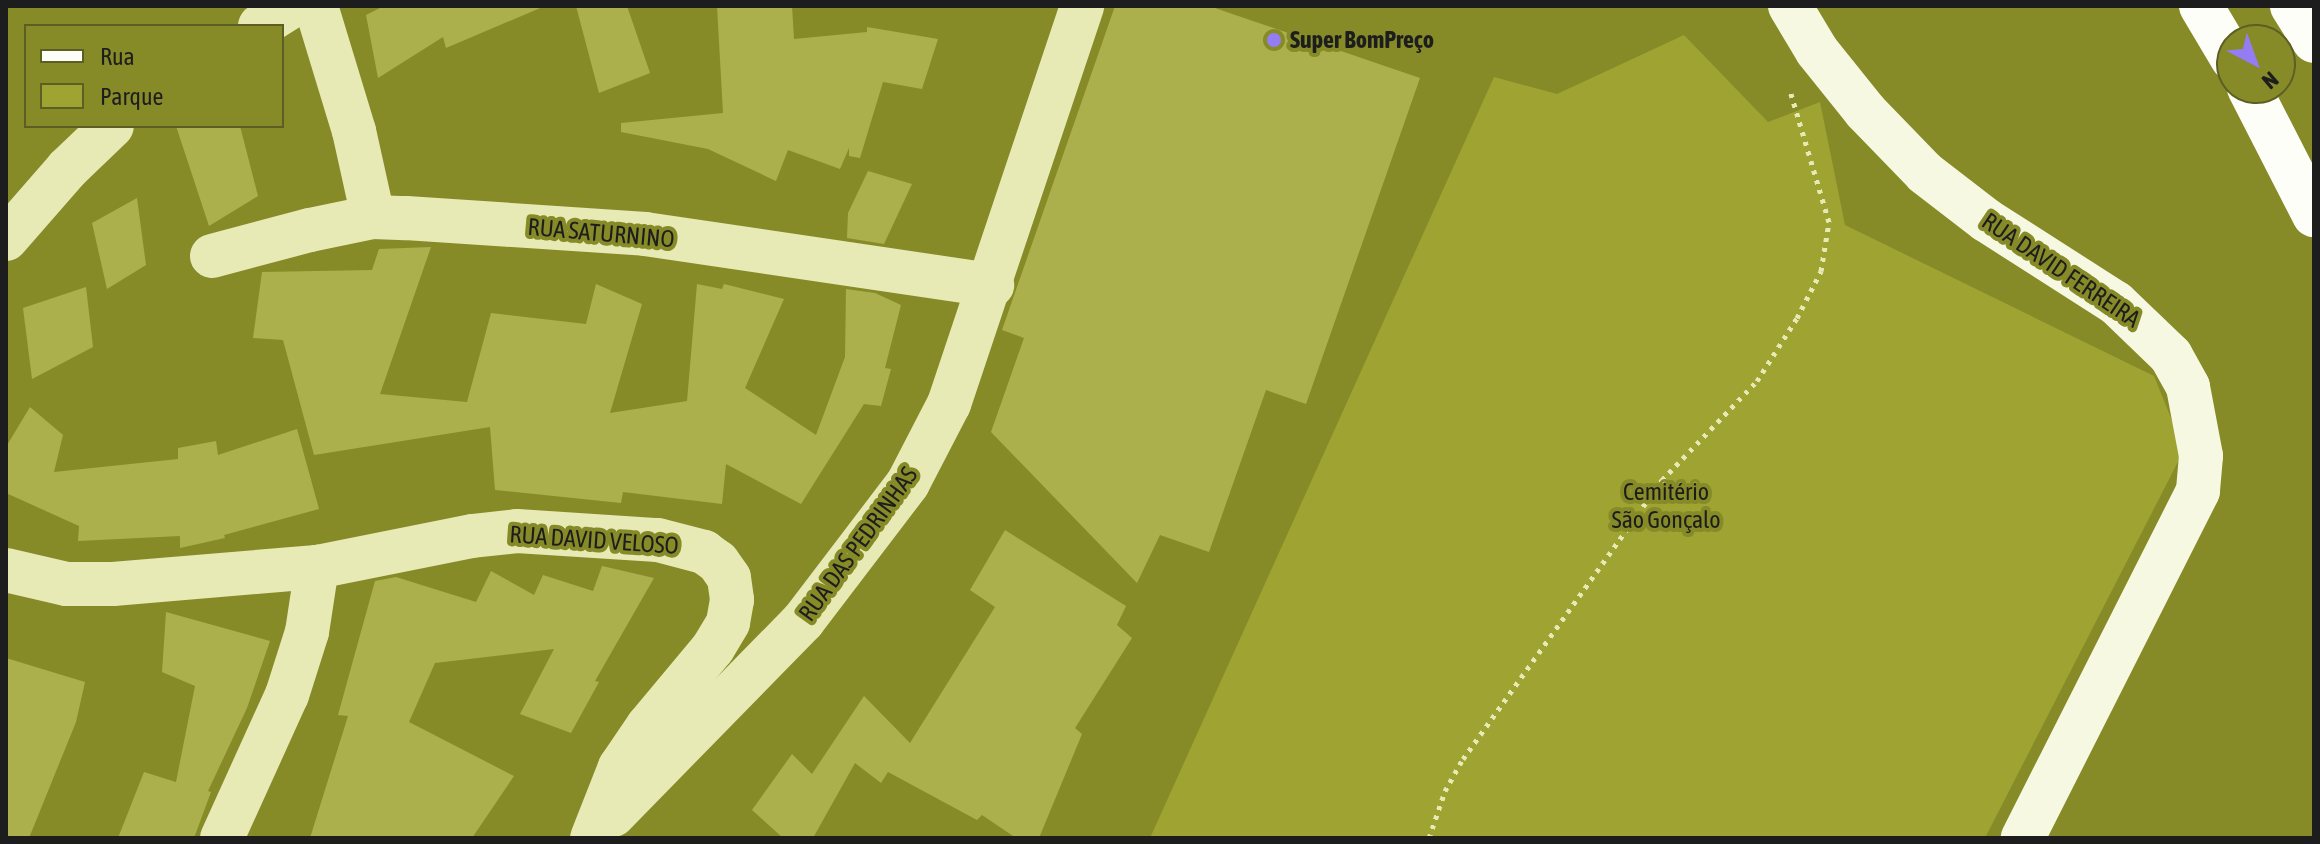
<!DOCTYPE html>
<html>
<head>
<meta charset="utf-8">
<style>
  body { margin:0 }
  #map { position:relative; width:2320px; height:844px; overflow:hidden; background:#868b28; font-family:"Asap Condensed",sans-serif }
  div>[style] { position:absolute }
  .green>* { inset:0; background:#9ea332 }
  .building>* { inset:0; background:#acb04c }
  .path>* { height:5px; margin-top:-2.5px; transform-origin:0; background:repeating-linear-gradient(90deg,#e8eab6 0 4px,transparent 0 10px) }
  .street>* { height:44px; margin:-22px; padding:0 22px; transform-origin:22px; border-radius:22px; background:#e8eab6 }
  .secondary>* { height:44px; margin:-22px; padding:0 22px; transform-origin:22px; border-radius:22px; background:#f7f8e1 }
  .primary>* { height:44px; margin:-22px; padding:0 22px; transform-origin:22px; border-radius:22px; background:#fefef9 }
  .dots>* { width:22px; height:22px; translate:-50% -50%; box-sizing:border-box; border:4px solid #868b28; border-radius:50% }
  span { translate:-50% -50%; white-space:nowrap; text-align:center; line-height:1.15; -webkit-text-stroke:8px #868b28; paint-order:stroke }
  .poi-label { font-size:24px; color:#1d1d1d; font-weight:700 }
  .left { translate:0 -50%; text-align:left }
  .street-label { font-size:24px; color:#1d1d1d }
  .park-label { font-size:24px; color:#1c1d1b }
  .frame { position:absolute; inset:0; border:8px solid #1d1d1d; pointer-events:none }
  .legend { position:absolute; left:24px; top:24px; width:260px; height:104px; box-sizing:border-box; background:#868b28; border:2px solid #5c5f24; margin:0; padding:10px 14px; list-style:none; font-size:24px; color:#1d1d1d }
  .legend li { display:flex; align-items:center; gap:16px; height:40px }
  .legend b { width:40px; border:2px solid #5c5f24 }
  .north { position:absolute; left:2216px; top:24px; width:80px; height:80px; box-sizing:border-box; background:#868b28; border:2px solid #5c5f24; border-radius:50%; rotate:139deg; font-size:22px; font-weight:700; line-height:32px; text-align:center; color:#1d1d1d }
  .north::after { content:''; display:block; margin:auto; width:28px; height:36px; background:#947cf2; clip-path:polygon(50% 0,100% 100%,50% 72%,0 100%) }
</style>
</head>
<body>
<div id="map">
  <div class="green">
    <div style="clip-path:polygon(1684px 35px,1768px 122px,1820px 102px,1845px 225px,2154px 376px,2184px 450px,1985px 838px,1150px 838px,1494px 77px,1557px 94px)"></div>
  </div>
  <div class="building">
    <div style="clip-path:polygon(384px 6px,545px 6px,446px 48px,443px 37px,378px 78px,366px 15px)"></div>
    <div style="clip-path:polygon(576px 6px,627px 6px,650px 73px,599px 93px)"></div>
    <div style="clip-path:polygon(717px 6px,792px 6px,794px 39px,867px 32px,867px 27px,938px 39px,922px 89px,883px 82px,860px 158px,849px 156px,849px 148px,840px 169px,788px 150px,776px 181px,708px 149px,621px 132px,621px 123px,723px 113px)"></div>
    <div style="clip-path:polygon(1115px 6px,1209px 6px,1420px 78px,1306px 404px,1266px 390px,1209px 552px,1160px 535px,1137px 583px,991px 432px,1024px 338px,1002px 330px)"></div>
    <div style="clip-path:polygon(176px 126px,240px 126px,258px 196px,209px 226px)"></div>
    <div style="clip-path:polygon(868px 171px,912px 184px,884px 244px,847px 238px,848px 213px)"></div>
    <div style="clip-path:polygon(137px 198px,146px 265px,107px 289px,92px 223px)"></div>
    <div style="clip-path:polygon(431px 247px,380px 394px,467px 402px,491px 313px,586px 324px,596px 284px,642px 304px,610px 413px,687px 401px,697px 284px,722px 289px,724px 284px,784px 299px,745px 388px,816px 435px,845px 357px,846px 289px,875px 293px,901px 305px,885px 368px,891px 369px,881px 406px,864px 404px,801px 504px,726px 464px,722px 504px,623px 492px,621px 503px,495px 490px,490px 427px,314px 455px,283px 340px,253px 338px,262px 272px,372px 270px,379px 249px)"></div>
    <div style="clip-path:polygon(86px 287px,93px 347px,32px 379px,23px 308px)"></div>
    <div style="clip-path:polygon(30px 407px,63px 435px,54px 472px,178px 459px,178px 448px,216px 441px,218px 455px,297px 429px,319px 509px,224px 535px,225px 538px,180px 548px,180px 536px,78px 541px,79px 526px,6px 493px,6px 447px)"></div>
    <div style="clip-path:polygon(1005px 530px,1126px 606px,1117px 625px,1132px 638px,1075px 728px,1082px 734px,1039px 838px,1016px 838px,982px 815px,977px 820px,888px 772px,881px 783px,855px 763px,813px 838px,783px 838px,752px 810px,792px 754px,812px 774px,864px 696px,910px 743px,995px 607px,970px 590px)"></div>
    <div style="clip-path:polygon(602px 566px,654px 578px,595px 681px,599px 682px,571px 733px,520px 714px,554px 649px,435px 663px,409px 722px,514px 776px,472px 838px,310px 838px,348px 716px,338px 715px,375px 581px,396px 577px,476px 602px,491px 571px,534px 595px,543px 575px,593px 591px)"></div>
    <div style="clip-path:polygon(166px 612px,270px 641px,247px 708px,208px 791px,211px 792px,194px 838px,118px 838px,144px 772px,176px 782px,195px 686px,162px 672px)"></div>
    <div style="clip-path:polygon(6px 658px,85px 682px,76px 722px,29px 838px,6px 838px)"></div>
  </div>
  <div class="path">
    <div style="left:1429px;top:838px;width:50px;rotate:-71.2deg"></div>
    <div style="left:1445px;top:791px;width:37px;rotate:-61deg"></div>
    <div style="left:1463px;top:759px;width:343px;rotate:-54.5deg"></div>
    <div style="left:1662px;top:480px;width:137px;rotate:-46.2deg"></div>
    <div style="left:1757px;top:381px;width:75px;rotate:-57.6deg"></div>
    <div style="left:1797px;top:318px;width:53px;rotate:-62.9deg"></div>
    <div style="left:1821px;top:271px;width:50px;rotate:-80.7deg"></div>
    <div style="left:1829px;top:222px;width:138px;rotate:-106.5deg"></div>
  </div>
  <div class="street">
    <div style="left:316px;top:6px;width:131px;rotate:73.1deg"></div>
    <div style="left:354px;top:131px;width:88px;rotate:77.5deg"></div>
    <div style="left:260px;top:26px;width:38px;rotate:-32deg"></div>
    <div style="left:6px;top:239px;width:93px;rotate:-48.9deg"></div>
    <div style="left:67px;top:169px;width:62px;rotate:-43.7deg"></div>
    <div style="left:212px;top:256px;width:101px;rotate:-14.9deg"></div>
    <div style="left:310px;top:230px;width:64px;rotate:-11.7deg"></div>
    <div style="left:373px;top:217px;width:33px;rotate:2deg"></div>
    <div style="left:406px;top:218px;width:240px;rotate:3.8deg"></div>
    <div style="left:645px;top:234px;width:351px;rotate:8.4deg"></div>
    <div style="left:6px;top:570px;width:62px;rotate:13.1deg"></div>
    <div style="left:66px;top:584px;width:47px"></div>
    <div style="left:113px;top:584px;width:205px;rotate:-4.8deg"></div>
    <div style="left:317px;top:567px;width:158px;rotate:-11.3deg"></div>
    <div style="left:472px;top:536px;width:45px;rotate:-6.3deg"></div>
    <div style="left:517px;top:531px;width:141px;rotate:3.7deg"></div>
    <div style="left:658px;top:540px;width:48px;rotate:14.6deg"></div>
    <div style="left:704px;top:552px;width:17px;rotate:36deg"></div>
    <div style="left:718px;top:562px;width:19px;rotate:55deg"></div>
    <div style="left:729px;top:578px;width:22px;rotate:82deg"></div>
    <div style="left:732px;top:600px;width:23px;rotate:100deg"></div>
    <div style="left:728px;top:623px;width:29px;rotate:121deg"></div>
    <div style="left:713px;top:648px;width:102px;rotate:129.8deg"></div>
    <div style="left:648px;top:726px;width:50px;rotate:124.3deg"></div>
    <div style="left:620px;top:767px;width:76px;rotate:111.5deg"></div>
    <div style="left:613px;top:815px;width:272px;rotate:-45.6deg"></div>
    <div style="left:803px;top:621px;width:173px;rotate:-52.7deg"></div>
    <div style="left:908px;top:483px;width:89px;rotate:-62.6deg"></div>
    <div style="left:949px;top:404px;width:420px;rotate:-71.5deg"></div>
    <div style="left:222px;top:838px;width:157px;rotate:-65.6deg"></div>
    <div style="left:287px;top:695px;width:66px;rotate:-72.4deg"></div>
    <div style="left:307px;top:632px;width:66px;rotate:-81.3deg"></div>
  </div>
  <div class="secondary">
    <div style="left:1790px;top:6px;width:52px;rotate:59deg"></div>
    <div style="left:1817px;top:51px;width:77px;rotate:51.3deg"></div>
    <div style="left:1865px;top:111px;width:86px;rotate:45.9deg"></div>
    <div style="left:1925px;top:173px;width:77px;rotate:37.6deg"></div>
    <div style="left:1986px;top:220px;width:154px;rotate:32.6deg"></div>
    <div style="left:2116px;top:303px;width:76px;rotate:43.9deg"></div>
    <div style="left:2171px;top:356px;width:35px;rotate:61deg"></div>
    <div style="left:2188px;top:387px;width:70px;rotate:79.3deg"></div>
    <div style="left:2201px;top:456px;width:35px;rotate:95deg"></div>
    <div style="left:2198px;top:491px;width:389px;rotate:116.8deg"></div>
  </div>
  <div class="primary">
    <div style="left:2201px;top:6px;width:61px;rotate:59.2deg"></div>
    <div style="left:2292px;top:6px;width:41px;rotate:57.8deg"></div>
    <div style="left:2249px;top:88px;width:143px;rotate:62.9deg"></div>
  </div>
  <div class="dots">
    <div style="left:1274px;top:40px;background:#947cf2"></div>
  </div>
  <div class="poi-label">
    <span class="left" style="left:1290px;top:40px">Super BomPreço</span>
  </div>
  <div class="street-label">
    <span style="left:601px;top:233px;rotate:5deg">RUA SATURNINO</span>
    <span style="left:2061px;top:270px;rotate:34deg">RUA DAVID FERREIRA</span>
    <span style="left:594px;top:540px;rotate:4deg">RUA DAVID VELOSO</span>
    <span style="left:858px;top:544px;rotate:-54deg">RUA DAS PEDRINHAS</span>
  </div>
  <div class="park-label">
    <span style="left:1666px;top:506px">Cemitério<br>São Gonçalo</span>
  </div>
  <div class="frame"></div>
  <ul class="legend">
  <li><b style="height:10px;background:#fefef9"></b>Rua</li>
  <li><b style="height:22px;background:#9ea332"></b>Parque</li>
  </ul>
  <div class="north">N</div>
</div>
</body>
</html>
